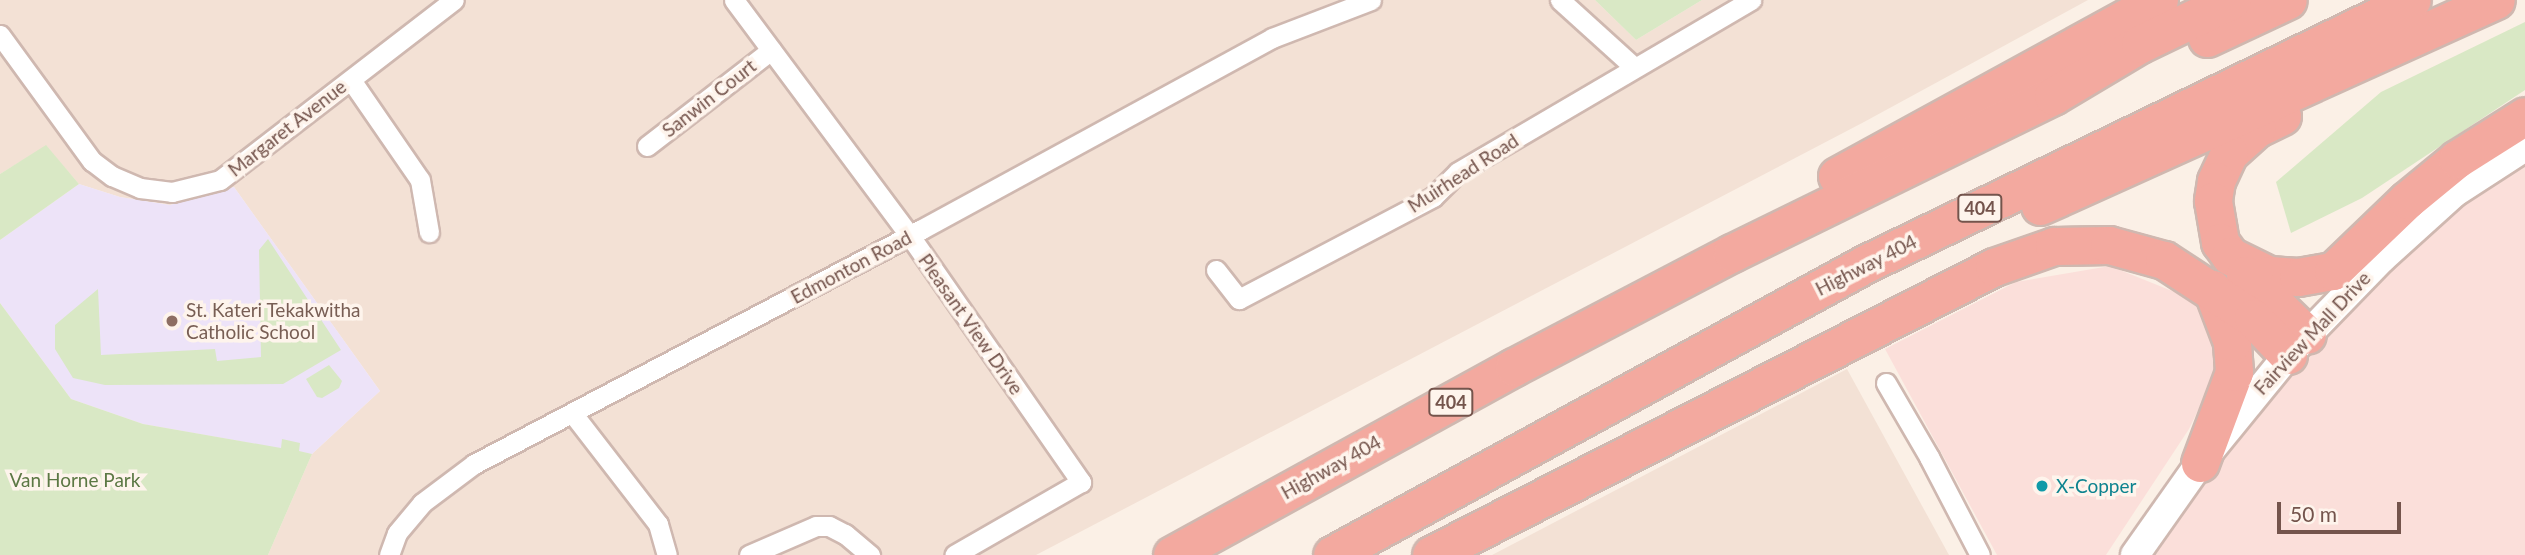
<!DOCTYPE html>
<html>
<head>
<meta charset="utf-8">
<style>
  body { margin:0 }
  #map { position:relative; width:2525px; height:555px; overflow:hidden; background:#fbf0e6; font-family:Lato,sans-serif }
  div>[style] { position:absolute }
  .residential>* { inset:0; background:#f3e1d5 }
  .commercial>* { inset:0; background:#fbdfda }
  .education>* { inset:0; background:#ede3f8 }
  .green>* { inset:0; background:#d9e8c5 }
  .roads { filter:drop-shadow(2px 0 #cfb8b0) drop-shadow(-2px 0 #cfb8b0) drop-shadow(0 2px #cfb8b0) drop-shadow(0 -2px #cfb8b0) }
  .street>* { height:19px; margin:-9.5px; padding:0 9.5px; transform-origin:9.5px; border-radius:9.5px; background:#fff }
  .secondary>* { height:28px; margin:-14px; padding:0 14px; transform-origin:14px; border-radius:14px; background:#fff }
  .highway>* { height:37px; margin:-18.5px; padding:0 18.5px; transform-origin:18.5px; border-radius:18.5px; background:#f3a99f }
  .dots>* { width:19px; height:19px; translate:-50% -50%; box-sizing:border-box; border:4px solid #fef4ec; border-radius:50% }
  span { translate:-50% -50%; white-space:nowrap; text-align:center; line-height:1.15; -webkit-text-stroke:7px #fef4ec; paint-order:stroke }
  .shield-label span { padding:2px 5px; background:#fef4ec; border:2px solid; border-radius:5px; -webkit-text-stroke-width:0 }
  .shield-label { font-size:18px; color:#74544c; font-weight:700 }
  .street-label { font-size:19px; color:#74544c }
  .education-label { font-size:19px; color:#785e54 }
  .left { translate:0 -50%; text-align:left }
  .park-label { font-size:19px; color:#5c7844 }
  .culture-label { font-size:19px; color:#0d838f }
  .scale { position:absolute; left:2277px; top:502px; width:124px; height:32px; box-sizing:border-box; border:4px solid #74544c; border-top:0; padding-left:9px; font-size:21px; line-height:24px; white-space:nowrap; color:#74544c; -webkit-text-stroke:5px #fef4ec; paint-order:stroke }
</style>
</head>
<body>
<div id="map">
  <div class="residential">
    <div style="clip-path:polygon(0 0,1595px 0,1636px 40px,1702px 0,2088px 0,1864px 122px,1036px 555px,268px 555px,312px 454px,380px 391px,234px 187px,170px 205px,120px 197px,79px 184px,46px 146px,0 174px)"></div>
    <div style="clip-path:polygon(1847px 369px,1949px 555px,1492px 555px)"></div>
  </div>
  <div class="commercial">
    <div style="clip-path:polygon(2525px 147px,2525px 555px,2135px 555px,2288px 355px)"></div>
    <div style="clip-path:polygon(2110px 266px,2197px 301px,2220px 335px,2222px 361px,2189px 429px,2106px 555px,1997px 555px,1885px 349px,2016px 282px)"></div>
  </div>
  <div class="education">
    <div style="clip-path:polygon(79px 184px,120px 197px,170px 205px,234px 187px,380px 391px,312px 454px,143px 424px,71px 399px,0 303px,0 240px)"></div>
  </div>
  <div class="green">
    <div style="clip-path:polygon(1595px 0,1702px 0,1636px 40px)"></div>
    <div style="clip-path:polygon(2525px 22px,2525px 90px,2362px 198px,2291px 233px,2276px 182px,2381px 92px)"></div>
    <div style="clip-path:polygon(46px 145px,79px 184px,0 240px,0 174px)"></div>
    <div style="clip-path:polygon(268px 239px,341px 350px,283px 384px,105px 385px,73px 378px,55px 349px,55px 325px,98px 289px,101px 355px,215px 349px,217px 361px,261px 357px,259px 250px)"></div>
    <div style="clip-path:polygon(0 303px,71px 399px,143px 424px,281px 448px,282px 439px,300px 443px,299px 451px,312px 454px,268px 555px,0 555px)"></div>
    <div style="clip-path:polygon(329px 365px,342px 381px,339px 388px,322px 398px,317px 397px,306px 379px)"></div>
  </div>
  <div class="roads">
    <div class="street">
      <div style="left:734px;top:0;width:294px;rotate:53.3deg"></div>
      <div style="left:910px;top:236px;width:300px;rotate:55.2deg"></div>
      <div style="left:1081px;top:482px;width:146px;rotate:150.1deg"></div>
      <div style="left:1560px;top:0;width:100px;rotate:42.2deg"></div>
      <div style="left:0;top:35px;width:156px;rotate:53.9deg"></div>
      <div style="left:92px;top:161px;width:25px;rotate:37deg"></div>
      <div style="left:112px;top:176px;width:30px;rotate:23deg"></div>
      <div style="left:140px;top:188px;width:32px;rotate:7deg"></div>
      <div style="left:172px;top:192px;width:49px;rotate:-14deg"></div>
      <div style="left:220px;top:180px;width:295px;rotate:-37.6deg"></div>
      <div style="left:351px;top:80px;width:121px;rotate:55.4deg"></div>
      <div style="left:420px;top:180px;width:53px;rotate:80.2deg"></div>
      <div style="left:647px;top:146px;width:157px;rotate:-37.7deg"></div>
      <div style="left:1216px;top:270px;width:37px;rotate:52deg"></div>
      <div style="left:1239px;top:299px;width:219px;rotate:-27.7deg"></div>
      <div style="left:1433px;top:197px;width:35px;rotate:-45deg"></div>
      <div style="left:1458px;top:172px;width:340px;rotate:-30.4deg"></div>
      <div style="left:1886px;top:383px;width:86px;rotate:59.8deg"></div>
      <div style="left:1929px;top:457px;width:110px;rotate:62.5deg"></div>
      <div style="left:573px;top:414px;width:139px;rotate:52.3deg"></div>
      <div style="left:658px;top:524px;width:32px;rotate:74deg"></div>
      <div style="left:389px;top:555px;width:23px;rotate:-70deg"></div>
      <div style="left:397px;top:533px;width:39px;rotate:-50deg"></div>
      <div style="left:422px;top:503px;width:65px;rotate:-36.9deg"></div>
      <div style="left:474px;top:464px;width:504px;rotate:-27.68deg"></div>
      <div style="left:920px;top:230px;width:401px;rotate:-28.6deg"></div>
      <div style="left:1272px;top:38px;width:106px;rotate:-21deg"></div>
      <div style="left:749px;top:555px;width:73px;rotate:-23.4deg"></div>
      <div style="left:816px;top:526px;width:13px"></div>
      <div style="left:829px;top:526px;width:18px;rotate:27deg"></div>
      <div style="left:845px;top:534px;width:33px;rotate:40deg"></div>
    </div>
    <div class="secondary">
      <div style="left:2135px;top:555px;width:113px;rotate:-54.8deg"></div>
      <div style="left:2200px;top:463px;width:139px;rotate:-50.8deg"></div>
      <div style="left:2288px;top:355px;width:134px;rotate:-45.9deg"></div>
      <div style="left:2381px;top:259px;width:98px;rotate:-42.1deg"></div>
      <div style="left:2454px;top:193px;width:85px;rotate:-32.9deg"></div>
    </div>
    <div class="highway">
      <div style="left:2207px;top:38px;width:89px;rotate:-25.1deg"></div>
      <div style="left:2282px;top:116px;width:28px;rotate:154deg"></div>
      <div style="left:2257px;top:128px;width:38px;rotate:138deg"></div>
      <div style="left:2229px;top:153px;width:31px;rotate:115deg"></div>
      <div style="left:2216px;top:181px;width:20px;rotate:99deg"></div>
      <div style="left:2213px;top:201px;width:42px;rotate:80.3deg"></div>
      <div style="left:2220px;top:242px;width:17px;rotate:54deg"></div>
      <div style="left:2230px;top:256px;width:43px;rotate:26deg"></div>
      <div style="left:2269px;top:275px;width:29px;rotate:4deg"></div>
      <div style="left:2298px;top:277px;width:36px;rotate:-10deg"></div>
      <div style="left:2333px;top:271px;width:103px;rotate:-43.8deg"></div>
      <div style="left:2407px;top:200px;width:65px;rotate:-39.4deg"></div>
      <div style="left:2457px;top:159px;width:80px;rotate:-32.3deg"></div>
      <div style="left:1837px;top:176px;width:367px;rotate:-28.7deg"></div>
      <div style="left:2040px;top:206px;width:500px;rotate:-24.31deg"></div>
      <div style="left:2245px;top:275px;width:86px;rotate:44.1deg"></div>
      <div style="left:2200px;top:463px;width:97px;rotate:-69.5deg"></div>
      <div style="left:2234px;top:372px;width:30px;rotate:-94deg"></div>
      <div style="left:2232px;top:342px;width:57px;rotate:-110.7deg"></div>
      <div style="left:1172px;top:555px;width:390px;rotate:-28.8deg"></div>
      <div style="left:1514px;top:367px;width:246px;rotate:-27.6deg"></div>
      <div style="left:1732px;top:253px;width:357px;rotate:-26.1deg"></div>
      <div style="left:2053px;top:96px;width:101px;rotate:-30.9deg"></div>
      <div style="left:2140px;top:44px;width:102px;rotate:-25.6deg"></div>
      <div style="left:1332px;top:555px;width:607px;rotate:-28.63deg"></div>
      <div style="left:1865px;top:264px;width:607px;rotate:-25.76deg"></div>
      <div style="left:1431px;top:555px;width:632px;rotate:-27.09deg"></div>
      <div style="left:1994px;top:267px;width:64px;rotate:-19.3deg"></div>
      <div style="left:2054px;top:246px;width:55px;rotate:-1deg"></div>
      <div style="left:2109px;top:245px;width:57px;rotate:15.3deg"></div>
      <div style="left:2164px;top:260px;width:106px;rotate:33.1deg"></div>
      <div style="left:2253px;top:318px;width:51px;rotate:46.6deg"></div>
    </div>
  </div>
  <div class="dots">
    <div style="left:172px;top:321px;background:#8d6e63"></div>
    <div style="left:2042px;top:486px;background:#0f9aa8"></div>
  </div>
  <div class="shield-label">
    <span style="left:1980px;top:208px">404</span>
    <span style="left:1451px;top:402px">404</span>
  </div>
  <div class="street-label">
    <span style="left:709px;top:98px;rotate:-38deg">Sanwin Court</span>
    <span style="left:287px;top:128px;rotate:-38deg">Margaret Avenue</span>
    <span style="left:1463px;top:173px;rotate:-33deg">Muirhead Road</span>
    <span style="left:1866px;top:265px;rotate:-27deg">Highway 404</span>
    <span style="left:851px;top:267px;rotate:-28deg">Edmonton Road</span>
    <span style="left:971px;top:324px;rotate:55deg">Pleasant View Drive</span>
    <span style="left:2312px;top:333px;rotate:-47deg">Fairview Mall Drive</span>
    <span style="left:1331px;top:467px;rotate:-29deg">Highway 404</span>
  </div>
  <div class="education-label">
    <span class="left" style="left:186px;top:321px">St. Kateri Tekakwitha<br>Catholic School</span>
  </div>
  <div class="park-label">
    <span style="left:75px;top:480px">Van Horne Park</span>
  </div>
  <div class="culture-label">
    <span class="left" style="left:2056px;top:486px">X-Copper</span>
  </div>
  <div class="scale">50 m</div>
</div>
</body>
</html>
